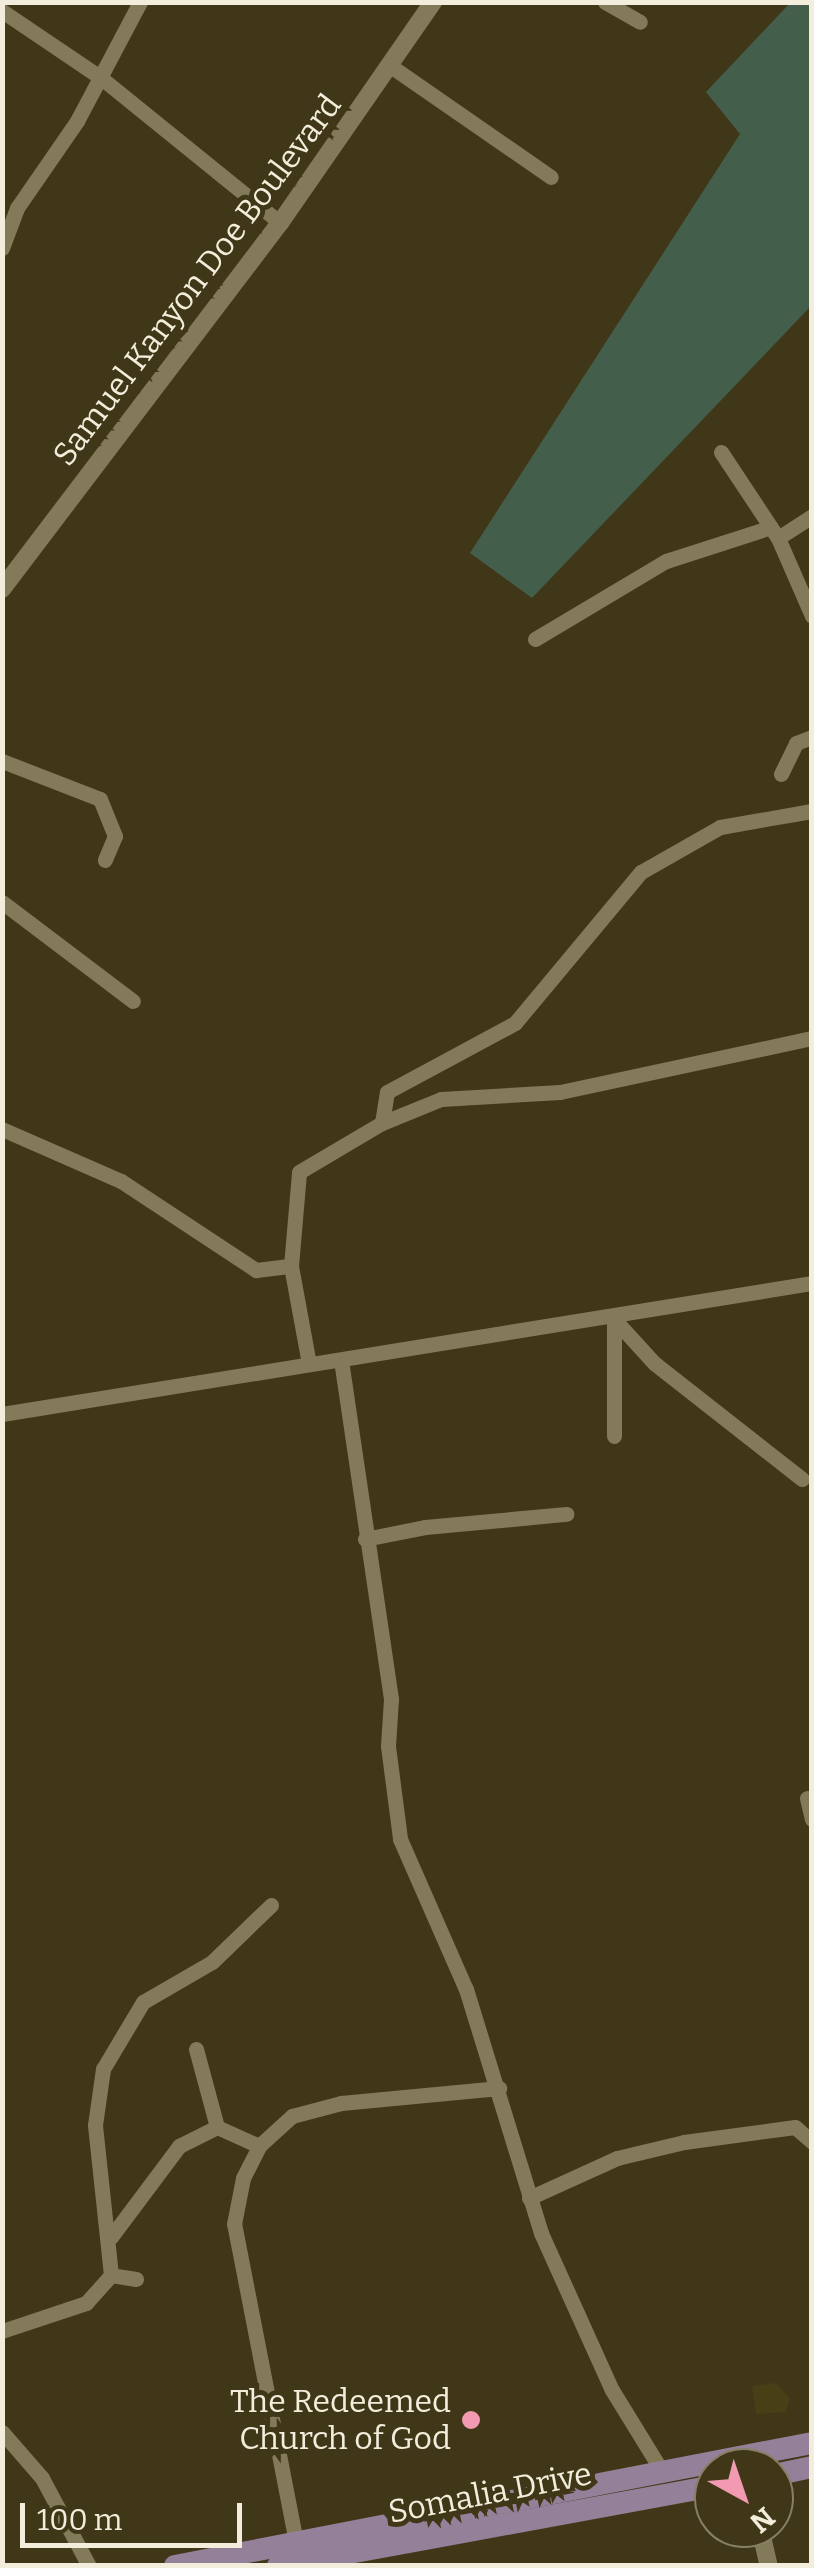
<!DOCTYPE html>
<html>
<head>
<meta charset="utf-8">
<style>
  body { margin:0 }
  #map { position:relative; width:814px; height:2568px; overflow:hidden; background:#403718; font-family:Bitter,serif }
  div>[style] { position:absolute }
  .built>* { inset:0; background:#493f17 }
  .green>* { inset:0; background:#435f4c }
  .minor>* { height:15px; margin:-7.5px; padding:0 7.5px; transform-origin:7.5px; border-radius:7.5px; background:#837a59 }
  .tertiary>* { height:18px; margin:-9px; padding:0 9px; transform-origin:9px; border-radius:9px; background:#837a59 }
  .primary>* { height:22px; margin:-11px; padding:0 11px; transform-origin:11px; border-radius:11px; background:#948199 }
  .dots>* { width:28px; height:28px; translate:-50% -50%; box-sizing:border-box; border:5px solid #403718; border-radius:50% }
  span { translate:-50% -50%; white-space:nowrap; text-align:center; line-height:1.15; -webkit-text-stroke:10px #403718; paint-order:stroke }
  .street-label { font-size:32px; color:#f2eedb }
  .poi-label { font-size:32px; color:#f2eedb }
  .right { translate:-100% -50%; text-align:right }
  .frame { position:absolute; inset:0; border:5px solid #f2eedb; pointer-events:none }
  .north { position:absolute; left:694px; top:2448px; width:100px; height:100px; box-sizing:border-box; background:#403718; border:2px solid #878066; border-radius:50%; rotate:140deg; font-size:28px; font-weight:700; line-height:40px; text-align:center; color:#f2eedb }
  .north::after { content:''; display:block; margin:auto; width:35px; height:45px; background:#f19ab1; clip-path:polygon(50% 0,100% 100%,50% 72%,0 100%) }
  .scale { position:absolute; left:20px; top:2503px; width:222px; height:45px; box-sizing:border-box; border:5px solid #f2eedb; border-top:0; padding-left:12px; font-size:30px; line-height:35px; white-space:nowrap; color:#f2eedb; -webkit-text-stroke:8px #403718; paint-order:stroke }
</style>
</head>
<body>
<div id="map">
  <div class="built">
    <div style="clip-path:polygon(776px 2383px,790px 2399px,786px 2412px,756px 2414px,752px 2386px)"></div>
  </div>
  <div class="green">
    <div style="clip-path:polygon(790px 3px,811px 3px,811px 306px,532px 598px,470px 553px,740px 134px,706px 92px)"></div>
  </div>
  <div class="minor">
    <div style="left:605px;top:2px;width:40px;rotate:29.7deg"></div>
    <div style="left:2px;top:11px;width:118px;rotate:34deg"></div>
    <div style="left:100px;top:77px;width:232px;rotate:39deg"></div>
    <div style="left:392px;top:67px;width:193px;rotate:34.7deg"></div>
    <div style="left:2px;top:248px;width:43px;rotate:-69.4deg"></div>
    <div style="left:17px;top:208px;width:106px;rotate:-55.4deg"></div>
    <div style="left:77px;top:121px;width:135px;rotate:-62.1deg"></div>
    <div style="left:721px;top:452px;width:103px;rotate:56.5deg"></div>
    <div style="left:778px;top:538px;width:85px;rotate:66.4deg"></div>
    <div style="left:778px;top:538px;width:40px;rotate:-32.9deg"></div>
    <div style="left:535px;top:639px;width:152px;rotate:-30.8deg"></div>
    <div style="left:666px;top:561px;width:110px;rotate:-17.9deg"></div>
    <div style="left:2px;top:761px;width:105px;rotate:21.2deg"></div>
    <div style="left:100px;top:799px;width:40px;rotate:68deg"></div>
    <div style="left:115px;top:836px;width:26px;rotate:113deg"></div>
    <div style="left:781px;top:774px;width:34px;rotate:-64deg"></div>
    <div style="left:796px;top:743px;width:17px;rotate:-21deg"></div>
    <div style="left:2px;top:902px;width:164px;rotate:37.1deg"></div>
    <div style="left:382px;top:1123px;width:64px;rotate:-22.1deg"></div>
    <div style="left:441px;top:1099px;width:119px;rotate:-3.4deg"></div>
    <div style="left:560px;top:1092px;width:258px;rotate:-12.1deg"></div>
    <div style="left:2px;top:1129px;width:130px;rotate:23.6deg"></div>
    <div style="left:121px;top:1181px;width:162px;rotate:33.4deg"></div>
    <div style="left:256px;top:1270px;width:35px;rotate:-7deg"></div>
    <div style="left:614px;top:1319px;width:59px;rotate:47.7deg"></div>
    <div style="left:654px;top:1363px;width:188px;rotate:38.1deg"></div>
    <div style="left:341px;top:1360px;width:343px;rotate:81.6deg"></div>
    <div style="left:391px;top:1699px;width:47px;rotate:93.7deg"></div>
    <div style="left:388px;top:1746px;width:94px;rotate:82.6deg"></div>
    <div style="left:400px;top:1839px;width:164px;rotate:66.3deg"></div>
    <div style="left:466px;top:1989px;width:255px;rotate:72.9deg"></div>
    <div style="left:541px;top:2233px;width:172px;rotate:65.7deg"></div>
    <div style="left:612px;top:2390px;width:92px;rotate:58.4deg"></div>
    <div style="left:309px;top:1364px;width:100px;rotate:-100.4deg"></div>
    <div style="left:291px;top:1266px;width:94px;rotate:-85.1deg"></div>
    <div style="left:299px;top:1172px;width:96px;rotate:-30.6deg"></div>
    <div style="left:382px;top:1123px;width:31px;rotate:-81deg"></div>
    <div style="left:387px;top:1092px;width:145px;rotate:-28.3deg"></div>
    <div style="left:515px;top:1023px;width:197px;rotate:-50.2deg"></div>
    <div style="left:641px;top:872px;width:91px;rotate:-29.7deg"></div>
    <div style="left:720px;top:827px;width:93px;rotate:-9.9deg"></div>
    <div style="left:2px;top:1414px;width:821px;rotate:-9.19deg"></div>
    <div style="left:614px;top:1436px;width:117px;rotate:-90deg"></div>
    <div style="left:365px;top:1539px;width:61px;rotate:-11.3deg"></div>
    <div style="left:425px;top:1527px;width:142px;rotate:-5.3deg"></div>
    <div style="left:807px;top:1798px;width:22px;rotate:77deg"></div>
    <div style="left:196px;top:2049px;width:81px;rotate:74.9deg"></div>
    <div style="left:529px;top:2198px;width:97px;rotate:-24.4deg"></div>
    <div style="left:617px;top:2158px;width:69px;rotate:-13.4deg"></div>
    <div style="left:684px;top:2142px;width:112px;rotate:-7.7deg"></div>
    <div style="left:795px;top:2127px;width:23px;rotate:41deg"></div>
    <div style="left:111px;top:2237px;width:114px;rotate:-53.2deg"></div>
    <div style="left:179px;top:2146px;width:42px;rotate:-26.6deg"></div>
    <div style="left:217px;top:2127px;width:46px;rotate:24.3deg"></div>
    <div style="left:136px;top:2279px;width:25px;rotate:-171deg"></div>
    <div style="left:111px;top:2275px;width:151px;rotate:-96.1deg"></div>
    <div style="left:95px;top:2125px;width:57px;rotate:-81.9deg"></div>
    <div style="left:103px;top:2069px;width:78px;rotate:-59.2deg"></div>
    <div style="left:143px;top:2002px;width:80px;rotate:-30.1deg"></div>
    <div style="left:212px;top:1962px;width:82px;rotate:-44deg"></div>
    <div style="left:2px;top:2331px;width:89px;rotate:-18.4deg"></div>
    <div style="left:86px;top:2303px;width:38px;rotate:-48deg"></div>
    <div style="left:2px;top:2432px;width:61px;rotate:49deg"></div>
    <div style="left:42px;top:2478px;width:100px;rotate:61.9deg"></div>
    <div style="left:296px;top:2542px;width:324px;rotate:-101deg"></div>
    <div style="left:234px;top:2224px;width:47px;rotate:-78.9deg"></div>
    <div style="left:243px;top:2178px;width:36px;rotate:-63deg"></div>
    <div style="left:259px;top:2146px;width:45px;rotate:-42.3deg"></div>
    <div style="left:292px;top:2116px;width:51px;rotate:-14.9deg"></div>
    <div style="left:341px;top:2103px;width:159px;rotate:-5.4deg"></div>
  </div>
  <div class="tertiary">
    <div style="left:2px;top:589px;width:460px;rotate:-52.8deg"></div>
    <div style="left:280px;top:223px;width:269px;rotate:-55.3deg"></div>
    <div style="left:760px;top:2528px;width:39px;rotate:77deg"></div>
  </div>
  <div class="primary">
    <div style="left:774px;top:2475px;width:39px;rotate:-12deg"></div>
    <div style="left:175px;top:2566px;width:649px;rotate:-10.93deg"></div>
    <div style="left:278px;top:2566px;width:443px;rotate:-10.4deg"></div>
  </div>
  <div class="dots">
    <div style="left:471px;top:2420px;background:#f19ab1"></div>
  </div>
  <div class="street-label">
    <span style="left:197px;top:280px;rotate:-53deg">Samuel Kanyon Doe Boulevard</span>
    <span style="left:490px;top:2493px;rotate:-11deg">Somalia Drive</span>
  </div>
  <div class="poi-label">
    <span class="right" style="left:451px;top:2420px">The Redeemed<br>Church of God</span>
  </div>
  <div class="frame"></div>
  <div class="north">N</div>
  <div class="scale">100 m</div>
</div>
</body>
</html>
